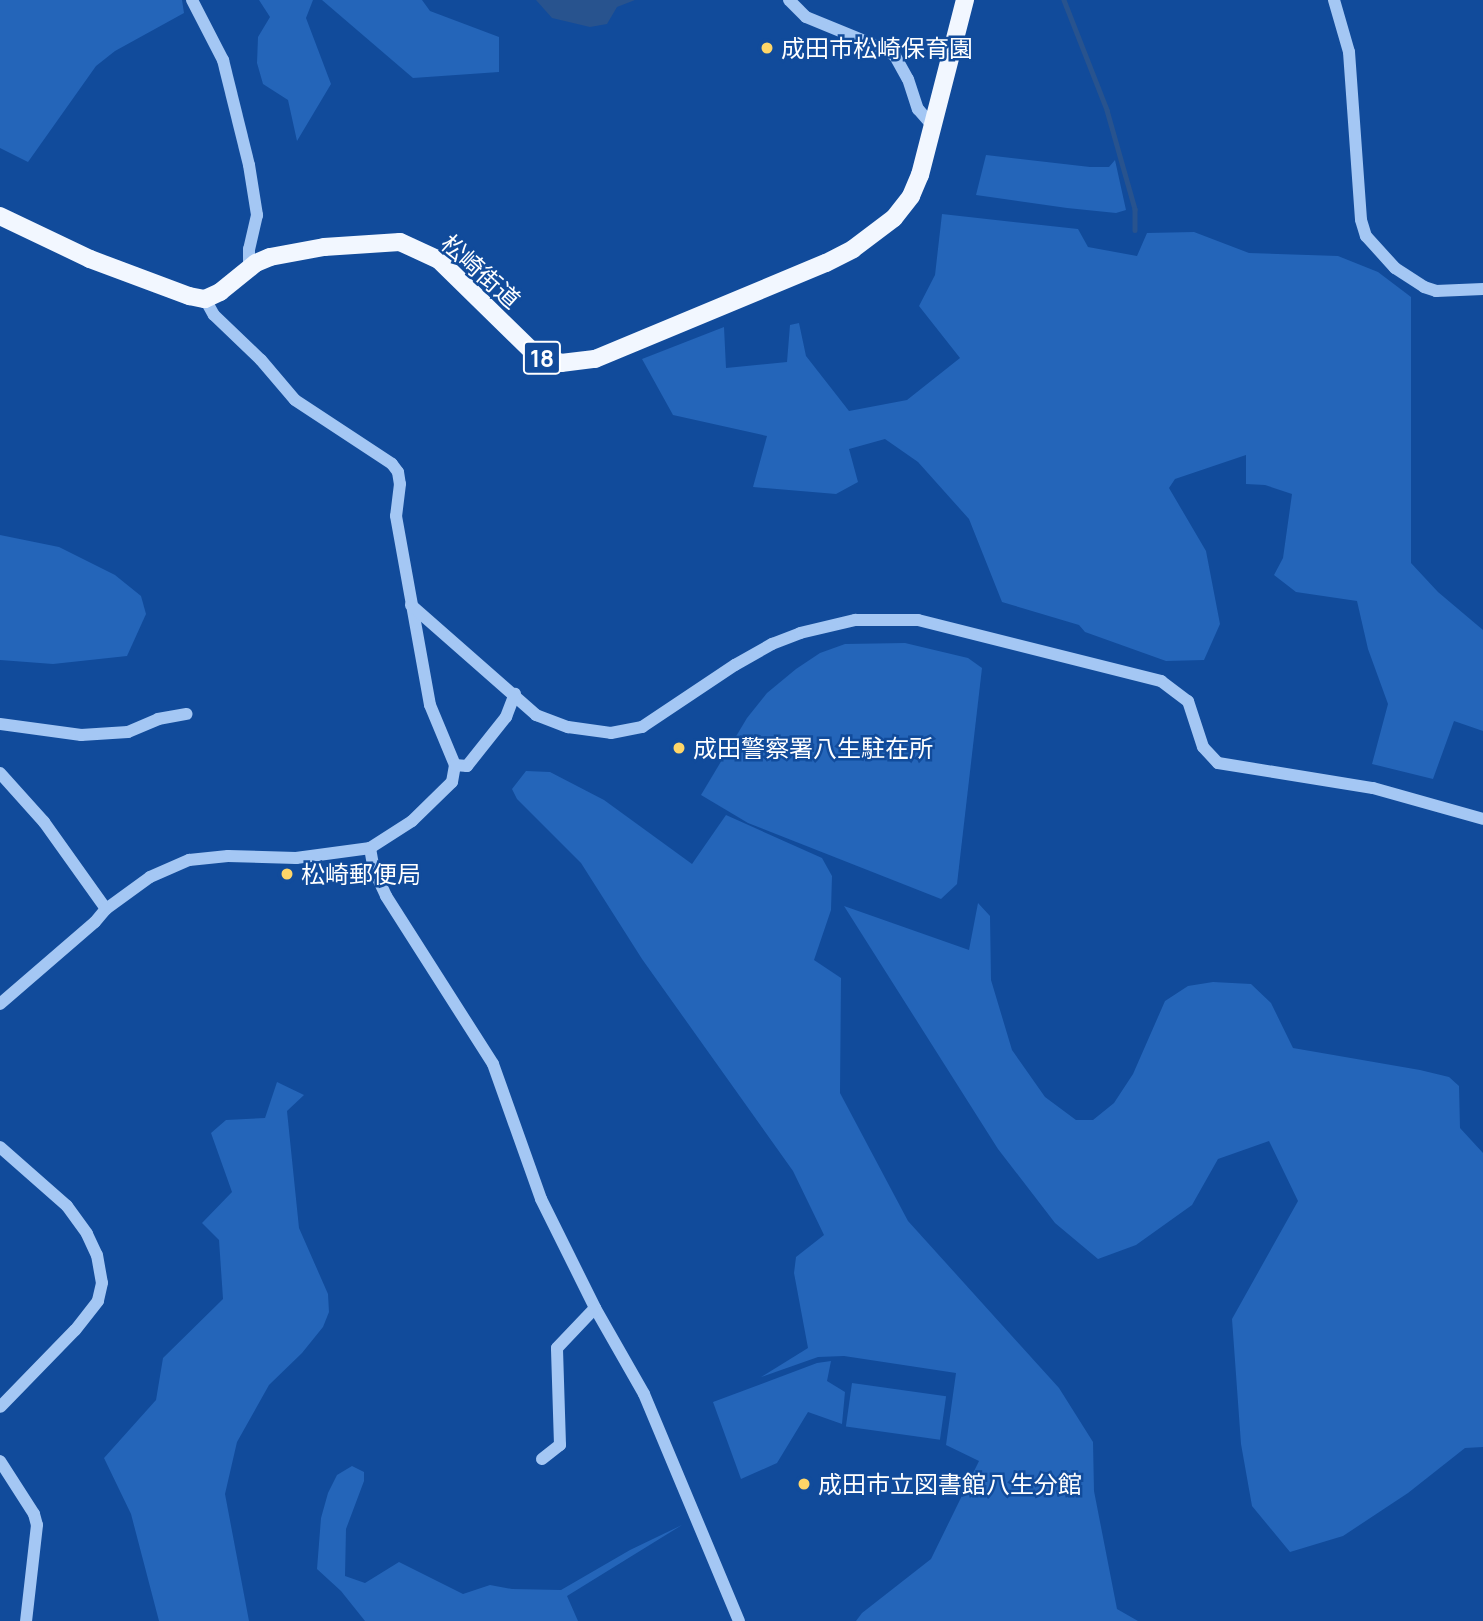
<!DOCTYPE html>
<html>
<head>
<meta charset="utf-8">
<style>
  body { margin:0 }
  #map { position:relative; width:1483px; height:1621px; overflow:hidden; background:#114b9b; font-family:Manrope,"Noto Sans JP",sans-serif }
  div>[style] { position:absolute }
  .green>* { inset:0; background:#2465b9; transform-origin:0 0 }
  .water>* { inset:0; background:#28538e }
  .stream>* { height:4.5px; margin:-2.25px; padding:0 2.25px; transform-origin:2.25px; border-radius:2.25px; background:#28538e }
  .minor>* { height:12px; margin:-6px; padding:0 6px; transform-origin:6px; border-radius:6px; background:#a4c7f4 }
  .major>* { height:18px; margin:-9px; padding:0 9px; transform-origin:9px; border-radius:9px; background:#f2f7ff }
  .dots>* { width:19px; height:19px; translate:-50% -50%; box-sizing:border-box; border:4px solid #114b9b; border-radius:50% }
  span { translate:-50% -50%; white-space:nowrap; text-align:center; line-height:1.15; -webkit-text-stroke:5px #114b9b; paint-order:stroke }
  .shield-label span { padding:2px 5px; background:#114b9b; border:2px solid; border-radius:5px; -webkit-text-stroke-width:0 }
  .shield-label { font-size:23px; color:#fff; font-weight:700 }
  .poi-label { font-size:24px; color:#fff }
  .left { translate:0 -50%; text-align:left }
  .street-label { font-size:24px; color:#fff }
</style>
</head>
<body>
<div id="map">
  <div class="green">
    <div style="clip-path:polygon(0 0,182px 0,184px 13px,115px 51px,96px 66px,28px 162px,0 148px)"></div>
    <div style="clip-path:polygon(259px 0,313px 0,306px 18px,331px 84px,297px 141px,288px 100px,263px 84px,257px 63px,258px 37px,270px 17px)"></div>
    <div style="clip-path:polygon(322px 0,422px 0,430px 11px,499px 37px,499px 72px,413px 78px)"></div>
    <div style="clip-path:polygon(986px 155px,1090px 167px,1109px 167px,1115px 160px,1126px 210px,1116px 213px,1067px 208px,976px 195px)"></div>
    <div style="clip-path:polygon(942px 214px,1078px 229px,1088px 247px,1137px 256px,1147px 233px,1194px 232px,1249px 253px,1338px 256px,1378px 272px,1411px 297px,1411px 563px,1438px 592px,1483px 630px,1483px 731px,1454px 721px,1433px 779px,1372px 764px,1388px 704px,1368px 649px,1357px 601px,1296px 592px,1274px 575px,1283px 558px,1292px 494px,1265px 485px,1246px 484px,1246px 455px,1175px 479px,1169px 488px,1206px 551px,1220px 624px,1204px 660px,1166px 661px,1085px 632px,1079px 625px,1002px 602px,969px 519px,918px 462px,885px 439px,849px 449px,858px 482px,836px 494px,753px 487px,767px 436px,673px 415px,642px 359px,724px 327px,726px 368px,787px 362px,790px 325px,799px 323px,806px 356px,849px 411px,907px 400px,960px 358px,919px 306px,935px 275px)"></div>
    <div style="clip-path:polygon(0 535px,59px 547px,115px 575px,141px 596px,146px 614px,127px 656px,53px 664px,0 660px)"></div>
    <div style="clip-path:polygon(905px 643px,968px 658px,982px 668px,957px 884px,941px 899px,748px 823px,701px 795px,747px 718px,767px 693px,796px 669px,820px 653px,845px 644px)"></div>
    <div style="clip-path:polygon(526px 771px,550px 772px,604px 800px,692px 864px,726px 815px,822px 858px,832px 876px,831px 910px,814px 960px,841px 978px,840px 1093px,908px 1221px,1059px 1388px,1093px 1442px,1094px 1491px,1117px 1609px,1138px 1621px,856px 1621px,862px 1613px,931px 1559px,979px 1461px,946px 1445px,956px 1373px,844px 1356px,818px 1357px,761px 1377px,808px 1348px,794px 1273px,796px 1257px,824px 1235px,793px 1171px,642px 959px,581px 863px,517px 799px,512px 789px)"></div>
    <div style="clip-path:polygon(978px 903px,990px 916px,991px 980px,1012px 1050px,1045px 1097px,1076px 1120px,1093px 1120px,1114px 1103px,1133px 1074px,1165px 1001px,1188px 986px,1213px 982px,1251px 984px,1271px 1003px,1293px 1048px,1420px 1070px,1449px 1077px,1459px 1086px,1460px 1128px,1483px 1153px,1483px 1447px,1465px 1448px,1408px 1493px,1343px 1536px,1290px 1552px,1252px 1506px,1241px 1444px,1232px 1319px,1298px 1201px,1269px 1141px,1218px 1159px,1192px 1205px,1136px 1245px,1098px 1259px,1055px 1223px,998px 1149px,844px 906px,969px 950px)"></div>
    <div style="clip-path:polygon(277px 1082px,304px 1095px,287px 1111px,299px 1228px,328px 1294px,329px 1312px,323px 1327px,302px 1353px,269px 1385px,237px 1442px,225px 1494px,249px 1621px,159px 1621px,131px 1514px,104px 1458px,156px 1400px,163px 1358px,223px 1299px,219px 1240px,202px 1223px,232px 1192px,211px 1133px,226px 1120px,265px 1118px)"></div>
    <div style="clip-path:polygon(831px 1361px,827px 1381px,845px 1392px,842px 1424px,808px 1412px,777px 1463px,741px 1479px,713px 1402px,817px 1363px)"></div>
    <div style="left:852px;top:1383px;width:95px;height:44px;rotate:8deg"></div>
    <div style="clip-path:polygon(352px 1466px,364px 1472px,364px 1481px,346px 1529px,345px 1576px,365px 1583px,399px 1562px,463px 1594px,490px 1585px,512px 1589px,561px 1590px,630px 1550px,682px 1525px,567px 1596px,578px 1621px,365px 1621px,341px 1591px,317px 1569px,321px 1518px,328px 1493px,337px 1475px)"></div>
  </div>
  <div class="water">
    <div style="clip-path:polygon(536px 0,635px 0,617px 7px,607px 24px,590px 27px,552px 18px)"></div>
  </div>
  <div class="stream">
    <div style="left:1064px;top:0;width:118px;rotate:68.6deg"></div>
    <div style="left:1107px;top:110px;width:103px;rotate:74.2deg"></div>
    <div style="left:1135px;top:209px;width:21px;rotate:90deg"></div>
  </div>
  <div class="minor">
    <div style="left:192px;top:0;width:68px;rotate:62.7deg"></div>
    <div style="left:223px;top:60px;width:108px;rotate:76.1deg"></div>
    <div style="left:249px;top:165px;width:51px;rotate:80.9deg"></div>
    <div style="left:257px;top:215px;width:35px;rotate:103deg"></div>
    <div style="left:249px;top:249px;width:11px;rotate:90deg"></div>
    <div style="left:249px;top:260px;width:8px;rotate:23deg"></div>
    <div style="left:789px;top:0;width:24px;rotate:45deg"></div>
    <div style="left:806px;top:17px;width:84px;rotate:22.3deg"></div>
    <div style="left:884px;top:49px;width:13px;rotate:32deg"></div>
    <div style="left:895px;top:56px;width:26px;rotate:61deg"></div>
    <div style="left:908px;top:79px;width:32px;rotate:72deg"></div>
    <div style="left:918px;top:109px;width:23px;rotate:49deg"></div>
    <div style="left:1334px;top:0;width:54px;rotate:73.9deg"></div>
    <div style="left:1349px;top:52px;width:168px;rotate:85.9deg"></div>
    <div style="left:1361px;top:220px;width:17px;rotate:73deg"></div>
    <div style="left:1366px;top:236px;width:43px;rotate:47.8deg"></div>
    <div style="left:1395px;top:268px;width:35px;rotate:33deg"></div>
    <div style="left:1424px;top:287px;width:13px;rotate:18deg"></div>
    <div style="left:1436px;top:291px;width:47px;rotate:-2.4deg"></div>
    <div style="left:205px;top:299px;width:18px;rotate:61deg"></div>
    <div style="left:214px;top:315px;width:65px;rotate:43.8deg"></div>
    <div style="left:261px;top:360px;width:52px;rotate:49.6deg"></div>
    <div style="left:295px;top:400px;width:116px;rotate:33.4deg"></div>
    <div style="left:392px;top:464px;width:10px;rotate:53deg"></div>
    <div style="left:398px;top:472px;width:12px;rotate:81deg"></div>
    <div style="left:400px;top:484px;width:32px;rotate:97deg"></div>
    <div style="left:396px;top:516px;width:192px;rotate:79.8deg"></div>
    <div style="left:430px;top:705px;width:65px;rotate:67.4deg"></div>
    <div style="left:411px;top:605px;width:167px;rotate:41.3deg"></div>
    <div style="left:536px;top:715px;width:34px;rotate:21deg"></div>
    <div style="left:568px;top:727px;width:43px;rotate:7.9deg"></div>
    <div style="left:611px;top:733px;width:32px;rotate:-11deg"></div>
    <div style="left:642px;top:727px;width:112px;rotate:-33.7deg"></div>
    <div style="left:735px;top:665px;width:43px;rotate:-29.6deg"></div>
    <div style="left:772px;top:644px;width:30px;rotate:-21deg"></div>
    <div style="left:800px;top:633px;width:57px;rotate:-13.3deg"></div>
    <div style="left:855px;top:620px;width:63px"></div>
    <div style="left:918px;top:620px;width:251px;rotate:14.1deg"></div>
    <div style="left:1161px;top:681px;width:34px;rotate:37deg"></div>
    <div style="left:1188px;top:701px;width:48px;rotate:71.9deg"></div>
    <div style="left:1203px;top:747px;width:22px;rotate:47deg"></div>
    <div style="left:1218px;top:763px;width:157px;rotate:9.2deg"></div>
    <div style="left:1373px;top:788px;width:114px;rotate:15.7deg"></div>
    <div style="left:0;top:724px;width:82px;rotate:7.7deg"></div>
    <div style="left:81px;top:735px;width:47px;rotate:-3.7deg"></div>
    <div style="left:128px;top:732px;width:33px;rotate:-23deg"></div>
    <div style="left:158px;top:719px;width:29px;rotate:-10deg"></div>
    <div style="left:0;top:773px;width:66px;rotate:48.1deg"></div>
    <div style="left:44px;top:822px;width:107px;rotate:54.5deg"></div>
    <div style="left:370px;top:848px;width:22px;rotate:80deg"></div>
    <div style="left:374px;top:870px;width:29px;rotate:65deg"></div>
    <div style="left:386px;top:896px;width:199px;rotate:57.5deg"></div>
    <div style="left:493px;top:1064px;width:143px;rotate:70.4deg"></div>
    <div style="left:541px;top:1199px;width:122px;rotate:63.6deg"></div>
    <div style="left:595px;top:1308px;width:99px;rotate:60.3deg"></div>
    <div style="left:644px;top:1394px;width:246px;rotate:67.3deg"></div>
    <div style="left:0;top:1004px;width:125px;rotate:-40.8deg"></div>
    <div style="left:95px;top:922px;width:17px;rotate:-50deg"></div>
    <div style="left:106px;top:909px;width:54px;rotate:-36deg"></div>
    <div style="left:150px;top:877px;width:43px;rotate:-23.6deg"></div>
    <div style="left:189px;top:860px;width:39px;rotate:-6deg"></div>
    <div style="left:228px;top:856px;width:68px;rotate:1.7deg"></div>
    <div style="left:296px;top:858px;width:75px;rotate:-7.7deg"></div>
    <div style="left:370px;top:848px;width:50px;rotate:-32.7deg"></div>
    <div style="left:412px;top:821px;width:56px;rotate:-44.3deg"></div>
    <div style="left:452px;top:782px;width:17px;rotate:-80deg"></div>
    <div style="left:455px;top:765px;width:12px;rotate:5deg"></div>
    <div style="left:467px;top:766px;width:63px;rotate:-51.5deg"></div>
    <div style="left:506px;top:717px;width:25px;rotate:-69deg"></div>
    <div style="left:0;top:1147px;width:89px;rotate:41.4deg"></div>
    <div style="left:67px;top:1206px;width:34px;rotate:54deg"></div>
    <div style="left:87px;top:1234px;width:23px;rotate:65deg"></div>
    <div style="left:97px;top:1255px;width:28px;rotate:80deg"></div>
    <div style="left:102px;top:1283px;width:18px;rotate:103deg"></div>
    <div style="left:98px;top:1301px;width:37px;rotate:128deg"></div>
    <div style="left:75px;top:1330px;width:107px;rotate:134.2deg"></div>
    <div style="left:542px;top:1459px;width:23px;rotate:-38deg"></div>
    <div style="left:560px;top:1445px;width:97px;rotate:-91.8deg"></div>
    <div style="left:557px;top:1348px;width:55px;rotate:-46.5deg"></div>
    <div style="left:0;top:1461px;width:63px;rotate:57.3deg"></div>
    <div style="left:34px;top:1514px;width:11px;rotate:75deg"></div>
    <div style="left:37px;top:1525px;width:97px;rotate:96.5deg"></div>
  </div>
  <div class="major">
    <div style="left:0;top:216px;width:100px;rotate:25.5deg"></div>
    <div style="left:90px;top:259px;width:106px;rotate:20.5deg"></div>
    <div style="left:189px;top:296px;width:16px;rotate:11deg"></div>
    <div style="left:205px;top:299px;width:17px;rotate:-25deg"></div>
    <div style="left:220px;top:292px;width:46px;rotate:-38.9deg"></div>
    <div style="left:256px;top:263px;width:15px;rotate:-23deg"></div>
    <div style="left:270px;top:257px;width:55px;rotate:-10.5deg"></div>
    <div style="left:324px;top:247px;width:76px;rotate:-3.8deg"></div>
    <div style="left:400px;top:242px;width:43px;rotate:24.8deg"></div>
    <div style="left:439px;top:260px;width:133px;rotate:44.4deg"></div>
    <div style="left:534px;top:353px;width:29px;rotate:20deg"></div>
    <div style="left:561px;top:363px;width:34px;rotate:-7deg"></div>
    <div style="left:595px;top:359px;width:250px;rotate:-22.6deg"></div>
    <div style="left:826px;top:263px;width:30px;rotate:-27deg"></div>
    <div style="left:853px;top:249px;width:51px;rotate:-37.1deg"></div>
    <div style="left:894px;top:218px;width:28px;rotate:-52deg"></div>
    <div style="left:911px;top:196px;width:23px;rotate:-67deg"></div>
    <div style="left:920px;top:175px;width:181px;rotate:-75.6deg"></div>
  </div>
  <div class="dots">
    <div style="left:767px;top:48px;background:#ffd668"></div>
    <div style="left:679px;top:748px;background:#ffd668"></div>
    <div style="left:287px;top:874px;background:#ffd668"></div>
    <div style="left:804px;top:1484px;background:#ffd668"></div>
  </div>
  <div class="shield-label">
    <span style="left:542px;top:358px">18</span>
  </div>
  <div class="poi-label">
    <span class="left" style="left:781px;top:48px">成田市松崎保育園</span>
    <span class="left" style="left:693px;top:748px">成田警察署八生駐在所</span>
    <span class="left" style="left:301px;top:874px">松崎郵便局</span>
    <span class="left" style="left:818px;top:1484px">成田市立図書館八生分館</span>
  </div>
  <div class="street-label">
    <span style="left:481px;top:271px;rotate:42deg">松崎街道</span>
  </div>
</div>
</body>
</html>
